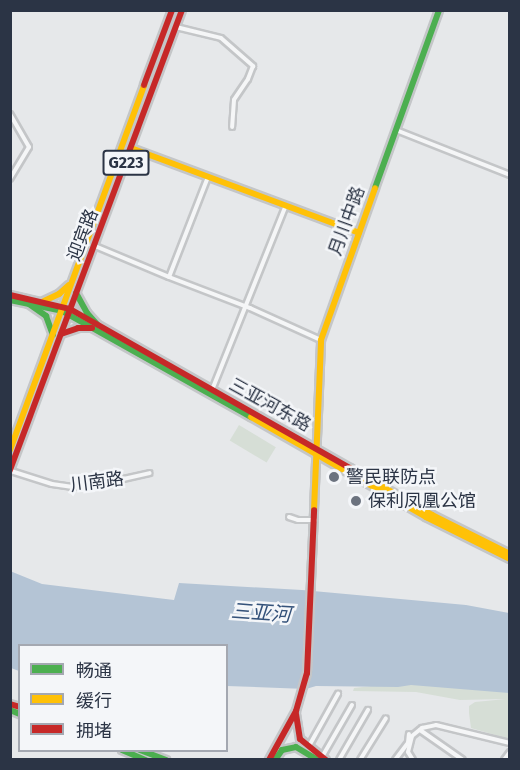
<!DOCTYPE html>
<html>
<head>
<meta charset="utf-8">
<style>
  body { margin:0 }
  #map { position:relative; width:520px; height:770px; overflow:hidden; background:#e6e8ea; font-family:"Fira Sans","Noto Sans SC",sans-serif }
  div>[style] { position:absolute }
  .green>* { inset:0; background:#d6ded6; transform-origin:0 0 }
  .water>* { inset:0; background:#b4c4d5 }
  .roads { filter:drop-shadow(2px 0 #c4c6c8) drop-shadow(-2px 0 #c4c6c8) drop-shadow(0 2px #c4c6c8) drop-shadow(0 -2px #c4c6c8) }
  .street>* { height:4px; margin:-2px; padding:0 2px; transform-origin:2px; border-radius:2px; background:#f5f6f7 }
  .fast>* { height:6px; margin:-3px; padding:0 3px; transform-origin:3px; border-radius:3px; background:#4caf50 }
  .slow>* { height:6px; margin:-3px; padding:0 3px; transform-origin:3px; border-radius:3px; background:#ffc107 }
  .jam>* { height:6px; margin:-3px; padding:0 3px; transform-origin:3px; border-radius:3px; background:#c62828 }
  .dots>* { width:16px; height:16px; translate:-50% -50%; box-sizing:border-box; border:3px solid #f4f6f9; border-radius:50% }
  span { translate:-50% -50%; white-space:nowrap; text-align:center; line-height:1.15; -webkit-text-stroke:5px #f4f6f9; paint-order:stroke }
  .shield-label span { padding:2px 4px; background:#f4f6f9; border:2px solid; border-radius:4px; -webkit-text-stroke-width:0 }
  .shield-label { font-size:16px; color:#2b3445; font-weight:700 }
  .street-label { font-size:18px; color:#2b3445 }
  .poi-label { font-size:18px; color:#2b3445 }
  .left { translate:0 -50%; text-align:left }
  .water-label { font-size:20px; color:#34527a; font-style:italic }
  .frame { position:absolute; inset:0; border:12px solid #2b3445; pointer-events:none }
  .legend { position:absolute; left:18px; top:644px; width:210px; height:108px; box-sizing:border-box; background:#f4f6f9; border:2px solid #a4a8b1; margin:0; padding:8px 10px; list-style:none; font-size:18px; color:#2b3445 }
  .legend li { display:flex; align-items:center; gap:12px; height:30px }
  .legend b { width:30px; border:2px solid #a4a8b1 }
</style>
</head>
<body>
<div id="map">
  <div class="green">
    <div style="left:239px;top:425px;width:43px;height:18px;rotate:31deg"></div>
    <div style="clip-path:polygon(426px 680px,509px 690px,509px 739px,471px 728px,469px 713px,469px 706px,475px 702px,506px 699px,460px 700px,416px 692px,353px 691px,354px 688px)"></div>
  </div>
  <div class="water">
    <div style="clip-path:polygon(10px 571px,42px 584px,174px 600px,179px 583px,302px 590px,466px 605px,509px 613px,509px 693px,411px 685px,398px 687px,316px 686px,306px 689px,227px 686px,226px 646px,20px 646px,19px 671px,11px 668px)"></div>
  </div>
  <div class="roads">
    <div class="street">
      <div style="left:176px;top:27px;width:46px;rotate:13.7deg"></div>
      <div style="left:221px;top:38px;width:43px;rotate:41.2deg"></div>
      <div style="left:253px;top:66px;width:14px;rotate:111deg"></div>
      <div style="left:248px;top:79px;width:25px;rotate:124deg"></div>
      <div style="left:234px;top:100px;width:27px;rotate:94deg"></div>
      <div style="left:10px;top:114px;width:38px;rotate:60deg"></div>
      <div style="left:29px;top:147px;width:37px;rotate:121deg"></div>
      <div style="left:396px;top:130px;width:123px;rotate:21.5deg"></div>
      <div style="left:95px;top:246px;width:80px;rotate:22.7deg"></div>
      <div style="left:169px;top:277px;width:107px;rotate:-68.7deg"></div>
      <div style="left:169px;top:277px;width:87px;rotate:20.9deg"></div>
      <div style="left:250px;top:308px;width:78px;rotate:24.3deg"></div>
      <div style="left:212px;top:390px;width:199px;rotate:-68.2deg"></div>
      <div style="left:11px;top:471px;width:43px;rotate:17.6deg"></div>
      <div style="left:52px;top:484px;width:21px;rotate:8deg"></div>
      <div style="left:73px;top:487px;width:19px;rotate:-3deg"></div>
      <div style="left:92px;top:486px;width:59px;rotate:-12.6deg"></div>
      <div style="left:289px;top:517px;width:9px;rotate:18deg"></div>
      <div style="left:298px;top:520px;width:17px"></div>
      <div style="left:420px;top:730px;width:52px;rotate:34.9deg"></div>
      <div style="left:309px;top:746px;width:60px;rotate:-60.9deg"></div>
      <div style="left:322px;top:757px;width:60px;rotate:-60deg"></div>
      <div style="left:339px;top:760px;width:58px;rotate:-59.9deg"></div>
      <div style="left:360px;top:760px;width:49px;rotate:-58.2deg"></div>
      <div style="left:395px;top:760px;width:21px;rotate:-53deg"></div>
      <div style="left:408px;top:743px;width:9px;rotate:-84deg"></div>
      <div style="left:413px;top:760px;width:9px;rotate:-122deg"></div>
      <div style="left:408px;top:752px;width:16px;rotate:-76deg"></div>
      <div style="left:412px;top:736px;width:13px;rotate:-39deg"></div>
      <div style="left:422px;top:728px;width:14px;rotate:-12deg"></div>
      <div style="left:436px;top:725px;width:76px;rotate:13.7deg"></div>
      <div style="left:504px;top:760px;width:10px;rotate:-53deg"></div>
    </div>
    <div class="fast">
      <div style="left:375px;top:188px;width:189px;rotate:-70.2deg"></div>
      <div style="left:76px;top:293px;width:23px;rotate:61deg"></div>
      <div style="left:87px;top:313px;width:15px;rotate:48deg"></div>
      <div style="left:10px;top:300px;width:53px;rotate:11.9deg"></div>
      <div style="left:62px;top:311px;width:217px;rotate:29.3deg"></div>
      <div style="left:29px;top:304px;width:21px;rotate:35deg"></div>
      <div style="left:46px;top:316px;width:20px;rotate:70deg"></div>
      <div style="left:10px;top:710px;width:11px;rotate:22deg"></div>
      <div style="left:122px;top:750px;width:26px;rotate:23deg"></div>
      <div style="left:140px;top:750px;width:28px;rotate:21deg"></div>
      <div style="left:275px;top:760px;width:12px;rotate:-55deg"></div>
      <div style="left:282px;top:750px;width:14px;rotate:-12deg"></div>
      <div style="left:296px;top:747px;width:26px;rotate:31deg"></div>
    </div>
    <div class="slow">
      <div style="left:131px;top:148px;width:243px;rotate:20.4deg"></div>
      <div style="left:44px;top:301px;width:17px;rotate:-25deg"></div>
      <div style="left:59px;top:294px;width:13px;rotate:-42deg"></div>
      <div style="left:251px;top:417px;width:202px;rotate:29.7deg"></div>
      <div style="left:426px;top:517px;width:94px;rotate:26.6deg"></div>
      <div style="left:10px;top:450px;width:389px;rotate:-69.8deg"></div>
      <div style="left:350px;top:468px;width:95px;rotate:29.8deg"></div>
      <div style="left:432px;top:515px;width:87px;rotate:26.6deg"></div>
      <div style="left:314px;top:510px;width:170px;rotate:-87.6deg"></div>
      <div style="left:321px;top:340px;width:161px;rotate:-70.4deg"></div>
    </div>
    <div class="jam">
      <div style="left:144px;top:85px;width:80px;rotate:-69.5deg"></div>
      <div style="left:10px;top:295px;width:62px;rotate:13.1deg"></div>
      <div style="left:70px;top:309px;width:322px;rotate:29.6deg"></div>
      <div style="left:61px;top:334px;width:18px;rotate:-19deg"></div>
      <div style="left:78px;top:328px;width:14px"></div>
      <div style="left:10px;top:470px;width:491px;rotate:-69.5deg"></div>
      <div style="left:10px;top:704px;width:10px;rotate:17deg"></div>
      <div style="left:296px;top:714px;width:25px;rotate:81deg"></div>
      <div style="left:300px;top:739px;width:33px;rotate:39deg"></div>
      <div style="left:269px;top:760px;width:56px;rotate:-61.1deg"></div>
      <div style="left:296px;top:711px;width:40px;rotate:-74deg"></div>
      <div style="left:307px;top:673px;width:163px;rotate:-87.5deg"></div>
    </div>
  </div>
  <div class="dots">
    <div style="left:334px;top:477px;background:#6c737f"></div>
    <div style="left:356px;top:501px;background:#6c737f"></div>
  </div>
  <div class="shield-label">
    <span style="left:126px;top:163px">G223</span>
  </div>
  <div class="street-label">
    <span style="left:347px;top:221px;rotate:-70deg">月川中路</span>
    <span style="left:83px;top:235px;rotate:-69deg">迎宾路</span>
    <span style="left:270px;top:405px;rotate:29deg">三亚河东路</span>
    <span style="left:97px;top:482px;rotate:-7deg">川南路</span>
  </div>
  <div class="poi-label">
    <span class="left" style="left:346px;top:477px">警民联防点</span>
    <span class="left" style="left:368px;top:501px">保利凤凰公馆</span>
  </div>
  <div class="water-label">
    <span style="left:261px;top:613px;rotate:4deg">三亚河</span>
  </div>
  <div class="frame"></div>
  <ul class="legend">
  <li><b style="height:8px;background:#4caf50"></b>畅通</li>
  <li><b style="height:8px;background:#ffc107"></b>缓行</li>
  <li><b style="height:8px;background:#c62828"></b>拥堵</li>
  </ul>
</div>
</body>
</html>
